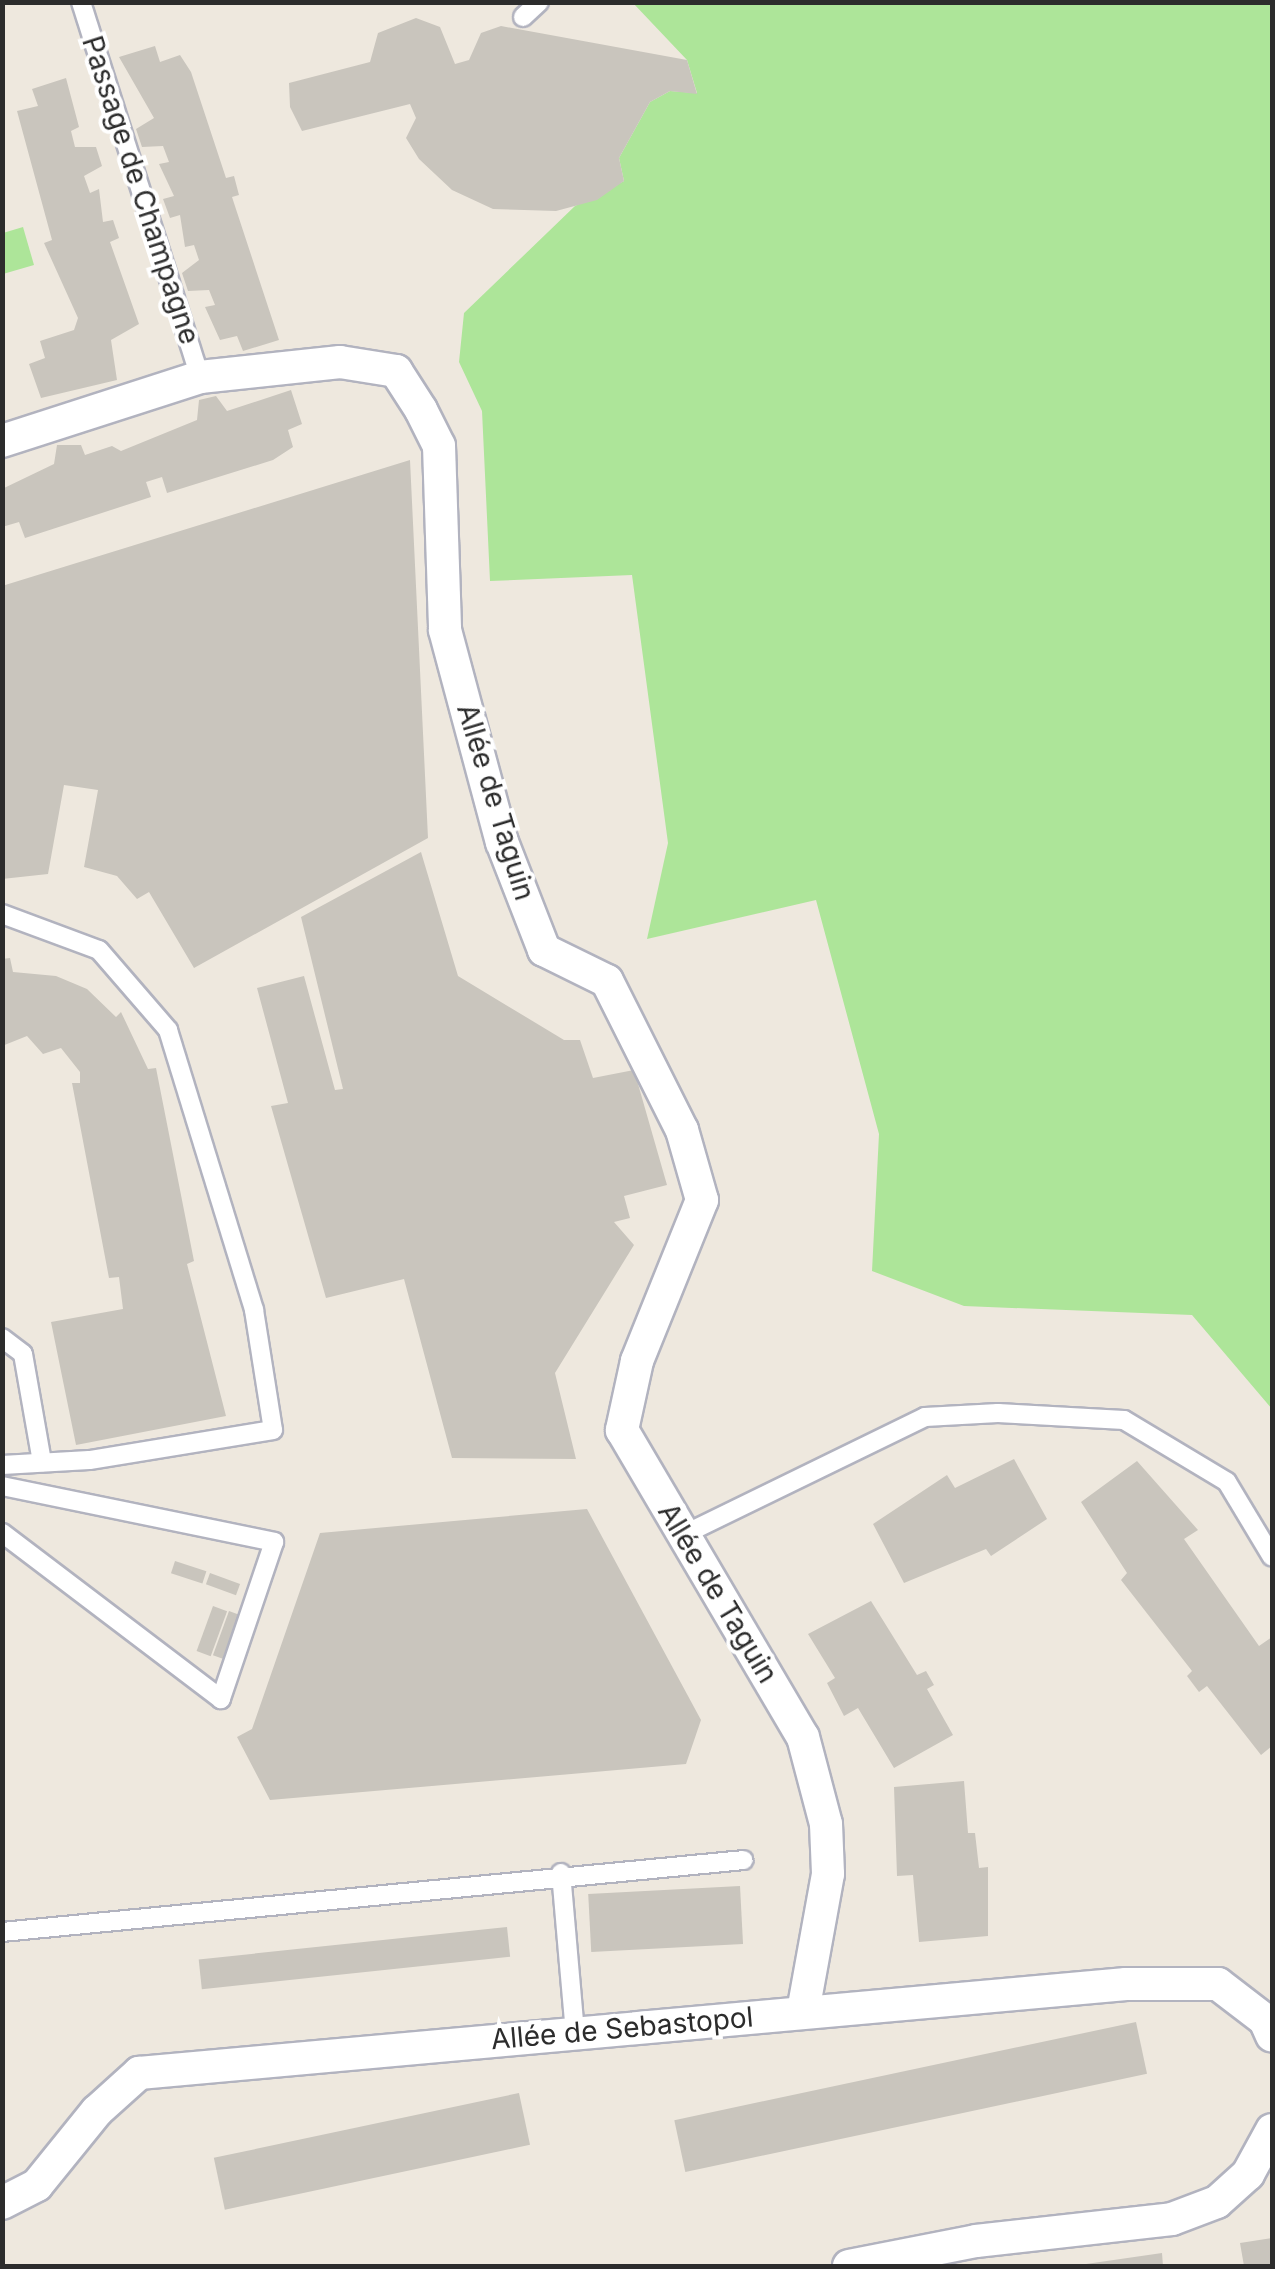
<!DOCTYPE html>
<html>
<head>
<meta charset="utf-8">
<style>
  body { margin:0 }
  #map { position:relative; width:1275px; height:2269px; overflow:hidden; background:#eee8de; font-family:Inter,sans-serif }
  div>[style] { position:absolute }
  .green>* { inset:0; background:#ade599 }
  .building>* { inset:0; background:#c9c5bd; transform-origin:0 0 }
  .roads { filter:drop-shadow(2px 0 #b2b3bf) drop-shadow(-2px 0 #b2b3bf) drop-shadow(0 2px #b2b3bf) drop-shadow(0 -2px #b2b3bf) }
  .lane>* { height:18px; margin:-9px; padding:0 9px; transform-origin:9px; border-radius:9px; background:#fff }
  .street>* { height:32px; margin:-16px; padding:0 16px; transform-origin:16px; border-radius:16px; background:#fff }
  span { translate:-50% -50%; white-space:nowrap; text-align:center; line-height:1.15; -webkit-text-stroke:8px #fff; paint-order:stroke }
  .street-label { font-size:28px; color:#2c2c2c }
  .frame { position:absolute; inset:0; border:5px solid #2c2c2c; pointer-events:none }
</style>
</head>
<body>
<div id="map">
  <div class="green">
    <div style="clip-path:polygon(633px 3px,1272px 3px,1272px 1409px,1192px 1315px,964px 1306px,872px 1271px,879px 1134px,816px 900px,647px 939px,668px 843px,632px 575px,490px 581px,482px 411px,459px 362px,464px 313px,575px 206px,624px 181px,619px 158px,650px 102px,670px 91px,697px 93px,687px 60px)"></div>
    <div style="clip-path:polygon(23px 227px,34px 265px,3px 274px,3px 233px)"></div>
  </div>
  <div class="building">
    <div style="clip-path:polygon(416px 18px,440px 27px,455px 64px,469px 60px,481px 33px,501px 26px,687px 60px,697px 94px,670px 91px,650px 102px,619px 158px,624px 181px,597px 200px,556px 211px,493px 209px,452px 190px,419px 159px,406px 138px,416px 118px,410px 104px,302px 131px,290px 107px,289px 83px,370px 62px,378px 33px)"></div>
    <div style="clip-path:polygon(155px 46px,160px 62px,180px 55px,191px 72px,226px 178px,234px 176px,239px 195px,232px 197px,279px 340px,243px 351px,237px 336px,220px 340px,205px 307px,215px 305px,209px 290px,188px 291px,182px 273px,199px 260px,194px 245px,185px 247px,180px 215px,170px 218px,163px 199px,174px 196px,159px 164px,169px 162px,163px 146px,142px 147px,136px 129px,154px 118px,119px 57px)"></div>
    <div style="clip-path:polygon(66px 78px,79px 127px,71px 131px,75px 147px,96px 147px,102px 166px,84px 176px,90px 193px,99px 189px,103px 222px,113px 220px,119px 238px,110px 242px,139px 324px,111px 340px,117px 380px,41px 398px,29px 364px,45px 358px,40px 341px,74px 330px,78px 318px,44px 243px,52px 240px,17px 111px,38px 106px,32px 89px)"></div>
    <div style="clip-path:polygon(291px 390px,302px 424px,288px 430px,293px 447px,273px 460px,167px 493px,162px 477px,146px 482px,151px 497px,25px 538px,19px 522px,2px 527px,2px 489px,54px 464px,57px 445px,81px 445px,85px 455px,112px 446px,121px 451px,197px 420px,199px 400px,216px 396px,227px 411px)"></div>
    <div style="clip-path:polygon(410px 460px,428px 838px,194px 968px,149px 892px,137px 899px,117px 876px,84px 867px,98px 790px,64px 785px,48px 874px,2px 879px,2px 586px)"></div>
    <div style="clip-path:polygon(421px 852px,458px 976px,564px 1040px,580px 1040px,593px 1078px,634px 1070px,667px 1185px,624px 1196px,630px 1218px,614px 1222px,634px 1245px,555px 1373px,576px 1459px,452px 1458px,404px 1279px,326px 1298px,271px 1106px,288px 1103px,257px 988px,304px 976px,335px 1090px,343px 1089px,301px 917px)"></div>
    <div style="clip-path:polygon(10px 958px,13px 972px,56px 976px,87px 989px,116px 1017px,121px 1012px,148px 1069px,156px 1068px,194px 1261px,187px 1264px,226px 1416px,76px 1445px,51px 1322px,123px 1309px,119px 1277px,109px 1278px,72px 1083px,80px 1083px,80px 1072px,61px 1048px,43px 1054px,27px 1036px,2px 1046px,2px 959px)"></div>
    <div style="clip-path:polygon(1014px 1459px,1047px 1519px,991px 1556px,986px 1549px,904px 1583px,873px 1524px,947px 1475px,955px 1488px)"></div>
    <div style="clip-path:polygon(1137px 1461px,1198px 1530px,1184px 1539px,1259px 1646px,1272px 1637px,1272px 1746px,1261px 1755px,1207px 1686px,1199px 1692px,1187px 1676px,1192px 1671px,1121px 1580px,1127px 1573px,1081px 1502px)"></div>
    <div style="clip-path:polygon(587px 1509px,701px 1720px,686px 1764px,270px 1800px,237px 1737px,252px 1729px,320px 1533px)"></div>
    <div style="left:175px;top:1561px;width:33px;height:13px;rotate:18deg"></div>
    <div style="left:210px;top:1573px;width:32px;height:12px;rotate:20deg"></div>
    <div style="clip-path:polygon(871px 1601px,917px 1675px,926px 1671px,934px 1685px,927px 1689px,953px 1735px,894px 1768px,858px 1708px,844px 1716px,827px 1683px,835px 1678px,808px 1634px)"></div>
    <div style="left:213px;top:1606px;width:15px;height:48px;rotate:20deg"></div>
    <div style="left:229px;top:1611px;width:15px;height:47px;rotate:20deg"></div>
    <div style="clip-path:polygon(964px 1781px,968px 1833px,975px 1833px,979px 1868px,988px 1867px,988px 1936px,919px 1942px,913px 1875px,897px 1876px,894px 1787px)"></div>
    <div style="left:740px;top:1886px;width:58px;height:152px;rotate:87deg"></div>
    <div style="left:507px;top:1927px;width:30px;height:310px;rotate:84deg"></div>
    <div style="left:1136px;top:2022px;width:53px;height:472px;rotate:78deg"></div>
    <div style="left:519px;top:2093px;width:53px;height:312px;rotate:78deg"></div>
    <div style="clip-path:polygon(1272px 2238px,1272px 2266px,1244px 2266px,1240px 2243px)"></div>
    <div style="clip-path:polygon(1162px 2253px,1163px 2266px,1086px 2266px,1086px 2264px)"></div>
  </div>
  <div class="roads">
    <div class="lane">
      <div style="left:81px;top:2px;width:393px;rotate:72.4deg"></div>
      <div style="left:523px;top:17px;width:22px;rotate:-43deg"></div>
      <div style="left:2px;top:914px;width:103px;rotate:20.4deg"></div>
      <div style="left:99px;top:950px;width:106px;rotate:49.2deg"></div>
      <div style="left:168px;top:1030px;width:293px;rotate:72.9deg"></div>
      <div style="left:254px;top:1310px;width:121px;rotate:81deg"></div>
      <div style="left:273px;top:1430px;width:186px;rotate:170.7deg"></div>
      <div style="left:89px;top:1460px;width:87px;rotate:176.7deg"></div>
      <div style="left:2px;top:1338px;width:26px;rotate:37deg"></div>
      <div style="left:23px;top:1354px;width:110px;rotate:80deg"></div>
      <div style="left:2px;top:1486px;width:278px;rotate:11.6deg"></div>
      <div style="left:274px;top:1542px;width:166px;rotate:108.7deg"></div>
      <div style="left:221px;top:1699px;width:275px;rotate:-142.8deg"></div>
      <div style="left:683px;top:1535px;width:269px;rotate:-26deg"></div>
      <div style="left:925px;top:1417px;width:73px;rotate:-3.1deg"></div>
      <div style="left:998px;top:1413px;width:126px;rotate:3.2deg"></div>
      <div style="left:1124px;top:1420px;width:120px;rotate:31deg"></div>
      <div style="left:1227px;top:1482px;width:87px;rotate:59deg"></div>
      <div style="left:561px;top:1873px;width:161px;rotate:85deg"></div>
      <div style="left:2px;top:1932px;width:745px;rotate:-5.54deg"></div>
    </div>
    <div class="street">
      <div style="left:2px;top:441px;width:208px;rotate:-17.9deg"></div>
      <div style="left:200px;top:377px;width:141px;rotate:-6.1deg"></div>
      <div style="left:340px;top:362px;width:57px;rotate:9.1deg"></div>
      <div style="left:396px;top:371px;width:46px;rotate:57.3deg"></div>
      <div style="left:421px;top:410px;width:40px;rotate:63.4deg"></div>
      <div style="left:439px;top:446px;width:184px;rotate:88.1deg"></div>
      <div style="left:445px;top:630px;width:220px;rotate:75deg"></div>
      <div style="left:502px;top:842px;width:116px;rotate:68.7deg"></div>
      <div style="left:544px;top:950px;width:70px;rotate:26.2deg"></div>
      <div style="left:607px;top:981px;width:167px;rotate:63.3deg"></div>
      <div style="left:682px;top:1130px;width:73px;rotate:74.1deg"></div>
      <div style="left:702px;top:1200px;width:174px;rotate:112deg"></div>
      <div style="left:637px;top:1361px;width:71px;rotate:102.3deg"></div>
      <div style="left:622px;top:1430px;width:356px;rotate:59.5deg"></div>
      <div style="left:803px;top:1737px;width:90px;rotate:75.2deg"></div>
      <div style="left:826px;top:1824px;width:50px;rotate:87.7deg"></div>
      <div style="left:828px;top:1874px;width:139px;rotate:100.3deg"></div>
      <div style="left:2px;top:2203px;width:39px;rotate:-27deg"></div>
      <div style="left:37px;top:2185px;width:95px;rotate:-51deg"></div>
      <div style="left:97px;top:2111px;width:57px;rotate:-42.1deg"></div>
      <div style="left:139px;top:2073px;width:991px;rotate:-5.15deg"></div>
      <div style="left:1126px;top:1984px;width:92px"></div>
      <div style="left:1218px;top:1984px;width:59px;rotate:37.5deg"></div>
      <div style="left:1265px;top:2020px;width:17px;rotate:66deg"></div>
      <div style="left:849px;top:2266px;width:129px;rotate:-11.1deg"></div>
      <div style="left:976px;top:2241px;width:197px;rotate:-6.4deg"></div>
      <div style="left:1172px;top:2219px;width:48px;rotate:-20.7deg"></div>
      <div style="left:1217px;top:2202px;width:42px;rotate:-42.1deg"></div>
      <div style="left:1248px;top:2174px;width:50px;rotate:-61.4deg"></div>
    </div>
  </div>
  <div class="street-label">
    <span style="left:141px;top:190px;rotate:72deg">Passage de Champagne</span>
    <span style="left:496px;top:802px;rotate:73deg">Allée de Taguin</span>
    <span style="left:718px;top:1593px;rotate:59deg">Allée de Taguin</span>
    <span style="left:622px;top:2028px;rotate:-5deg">Allée de Sebastopol</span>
  </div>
  <div class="frame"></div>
</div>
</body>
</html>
